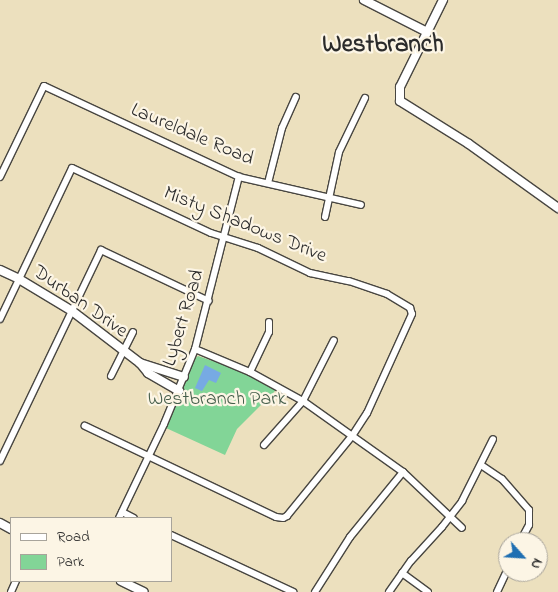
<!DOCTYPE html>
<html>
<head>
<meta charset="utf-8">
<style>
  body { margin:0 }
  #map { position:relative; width:558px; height:592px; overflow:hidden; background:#ece0be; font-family:"Indie Flower",sans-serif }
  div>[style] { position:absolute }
  .green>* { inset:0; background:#82d597 }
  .water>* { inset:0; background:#77aae3 }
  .roads { filter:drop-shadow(1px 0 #484641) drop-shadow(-1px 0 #484641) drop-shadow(0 1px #484641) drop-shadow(0 -1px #484641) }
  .minor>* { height:6px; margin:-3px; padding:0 3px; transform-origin:3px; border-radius:3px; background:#fff }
  .tertiary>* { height:8px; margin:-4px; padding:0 4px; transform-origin:4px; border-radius:4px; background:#fff }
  span { translate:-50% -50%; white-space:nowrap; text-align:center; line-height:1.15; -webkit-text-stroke:4.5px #fcf5e5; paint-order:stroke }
  .street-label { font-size:20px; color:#2b2b2b }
  .park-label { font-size:20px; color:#455e4b }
  .district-label { font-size:25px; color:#2b2b2b; font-weight:700 }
  .legend { position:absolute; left:10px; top:517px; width:162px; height:65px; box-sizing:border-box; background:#fcf5e5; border:1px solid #a8a49b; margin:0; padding:6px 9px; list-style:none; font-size:15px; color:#2b2b2b }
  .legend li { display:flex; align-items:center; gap:10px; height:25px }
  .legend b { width:25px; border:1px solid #a8a49b }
  .north { position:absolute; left:498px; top:532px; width:50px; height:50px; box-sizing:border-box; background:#fcf5e5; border:1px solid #a8a49b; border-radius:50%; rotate:116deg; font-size:14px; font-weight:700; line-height:20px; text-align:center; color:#2b2b2b }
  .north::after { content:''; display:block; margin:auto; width:18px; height:22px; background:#1f6fb2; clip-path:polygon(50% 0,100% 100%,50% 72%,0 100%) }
</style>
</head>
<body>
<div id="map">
  <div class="green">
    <div style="clip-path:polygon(198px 356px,234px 368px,277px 389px,237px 429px,225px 455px,166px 428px,194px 359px)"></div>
  </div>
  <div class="water">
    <div style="clip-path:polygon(205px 365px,221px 373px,216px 383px,209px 380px,202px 391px,195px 388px)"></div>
  </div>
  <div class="roads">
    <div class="minor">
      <div style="left:0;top:177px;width:101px;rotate:-64.2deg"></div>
      <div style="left:44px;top:86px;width:215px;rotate:25deg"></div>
      <div style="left:239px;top:177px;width:125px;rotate:12.9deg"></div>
      <div style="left:268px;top:183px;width:57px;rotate:-75.7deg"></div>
      <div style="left:282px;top:128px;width:34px;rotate:-66deg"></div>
      <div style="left:325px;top:217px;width:66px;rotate:-77.8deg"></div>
      <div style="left:339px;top:152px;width:60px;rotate:-64.3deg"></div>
      <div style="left:0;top:319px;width:167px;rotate:-64.5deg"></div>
      <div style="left:72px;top:168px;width:153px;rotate:25.1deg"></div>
      <div style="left:211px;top:233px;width:49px;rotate:17.7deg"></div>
      <div style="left:258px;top:248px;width:58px;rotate:25.7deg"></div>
      <div style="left:310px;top:273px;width:40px;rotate:12deg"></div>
      <div style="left:349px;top:281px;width:40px;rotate:18.9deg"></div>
      <div style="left:387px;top:294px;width:27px;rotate:31deg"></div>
      <div style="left:410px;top:308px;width:6px;rotate:72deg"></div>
      <div style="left:412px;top:314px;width:109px;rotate:114.4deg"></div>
      <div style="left:367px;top:413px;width:27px;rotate:123deg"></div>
      <div style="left:352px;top:436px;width:103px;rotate:129.1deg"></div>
      <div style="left:287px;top:516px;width:4px;rotate:153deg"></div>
      <div style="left:283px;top:518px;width:7px;rotate:-172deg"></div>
      <div style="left:276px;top:517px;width:212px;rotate:-154.5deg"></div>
      <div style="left:195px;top:349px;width:60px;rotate:22.7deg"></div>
      <div style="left:250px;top:372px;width:60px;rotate:28.7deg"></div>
      <div style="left:303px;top:401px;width:123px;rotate:35.4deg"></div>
      <div style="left:403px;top:472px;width:81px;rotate:43.5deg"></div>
      <div style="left:250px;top:372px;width:44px;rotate:-64.6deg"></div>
      <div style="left:269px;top:332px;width:10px;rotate:-90deg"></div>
      <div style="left:111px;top:376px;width:49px;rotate:-63.4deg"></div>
      <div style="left:264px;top:445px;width:59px;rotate:-48.4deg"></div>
      <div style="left:303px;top:401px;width:68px;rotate:-63.1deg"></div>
      <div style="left:0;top:461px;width:234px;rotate:-64.4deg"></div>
      <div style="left:101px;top:250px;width:119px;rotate:25.3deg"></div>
      <div style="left:481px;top:465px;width:25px;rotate:34deg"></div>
      <div style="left:502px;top:479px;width:41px;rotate:48.9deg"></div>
      <div style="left:529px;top:510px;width:15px;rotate:90deg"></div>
      <div style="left:529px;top:525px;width:19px;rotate:118deg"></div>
      <div style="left:122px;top:512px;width:13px;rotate:27deg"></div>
      <div style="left:119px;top:518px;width:104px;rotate:-64.4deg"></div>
      <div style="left:164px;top:424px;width:81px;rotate:-67.5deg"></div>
      <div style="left:195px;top:349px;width:178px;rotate:-75.7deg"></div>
      <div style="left:171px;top:535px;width:135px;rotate:25deg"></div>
      <div style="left:402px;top:573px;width:32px;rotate:36deg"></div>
      <div style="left:11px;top:592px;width:12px;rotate:-66deg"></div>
      <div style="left:315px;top:592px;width:65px;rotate:-57.5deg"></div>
      <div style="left:350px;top:537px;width:84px;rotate:-50.8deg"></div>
      <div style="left:389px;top:592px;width:38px;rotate:-55deg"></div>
      <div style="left:411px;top:561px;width:46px;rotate:-47.6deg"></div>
      <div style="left:442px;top:527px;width:33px;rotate:-52deg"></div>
      <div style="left:462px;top:501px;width:69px;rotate:-63.4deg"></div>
      <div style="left:497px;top:592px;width:26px;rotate:-65deg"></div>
    </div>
    <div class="tertiary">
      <div style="left:364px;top:0;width:71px;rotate:26.9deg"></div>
      <div style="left:443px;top:0;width:97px;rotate:116.3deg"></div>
      <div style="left:400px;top:87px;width:14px;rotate:90deg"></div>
      <div style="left:400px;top:101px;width:81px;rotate:31.9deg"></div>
      <div style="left:469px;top:144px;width:110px;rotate:35.7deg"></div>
      <div style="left:0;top:270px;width:21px;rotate:25deg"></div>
      <div style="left:19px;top:279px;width:62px;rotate:31.1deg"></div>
      <div style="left:72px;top:311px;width:86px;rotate:37.4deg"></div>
      <div style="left:140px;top:363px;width:13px;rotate:51deg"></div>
      <div style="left:148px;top:373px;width:36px;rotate:30deg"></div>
      <div style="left:140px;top:363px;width:46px;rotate:17.7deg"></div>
      <div style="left:0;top:523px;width:13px;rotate:29deg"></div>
      <div style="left:121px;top:581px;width:25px;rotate:26deg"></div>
    </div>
  </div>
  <div class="street-label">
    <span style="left:192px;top:135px;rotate:23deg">Laureldale Road</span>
    <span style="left:245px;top:225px;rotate:22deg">Misty Shadows Drive</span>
    <span style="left:80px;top:302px;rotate:35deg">Durban Drive</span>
    <span style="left:184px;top:318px;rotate:-73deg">Lybert Road</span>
  </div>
  <div class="park-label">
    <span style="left:217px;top:399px">Westbranch Park</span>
  </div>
  <div class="district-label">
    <span style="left:383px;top:45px">Westbranch</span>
  </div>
  <ul class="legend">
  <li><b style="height:6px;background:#fff"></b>Road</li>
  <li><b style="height:14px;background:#82d597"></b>Park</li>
  </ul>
  <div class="north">N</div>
</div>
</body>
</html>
